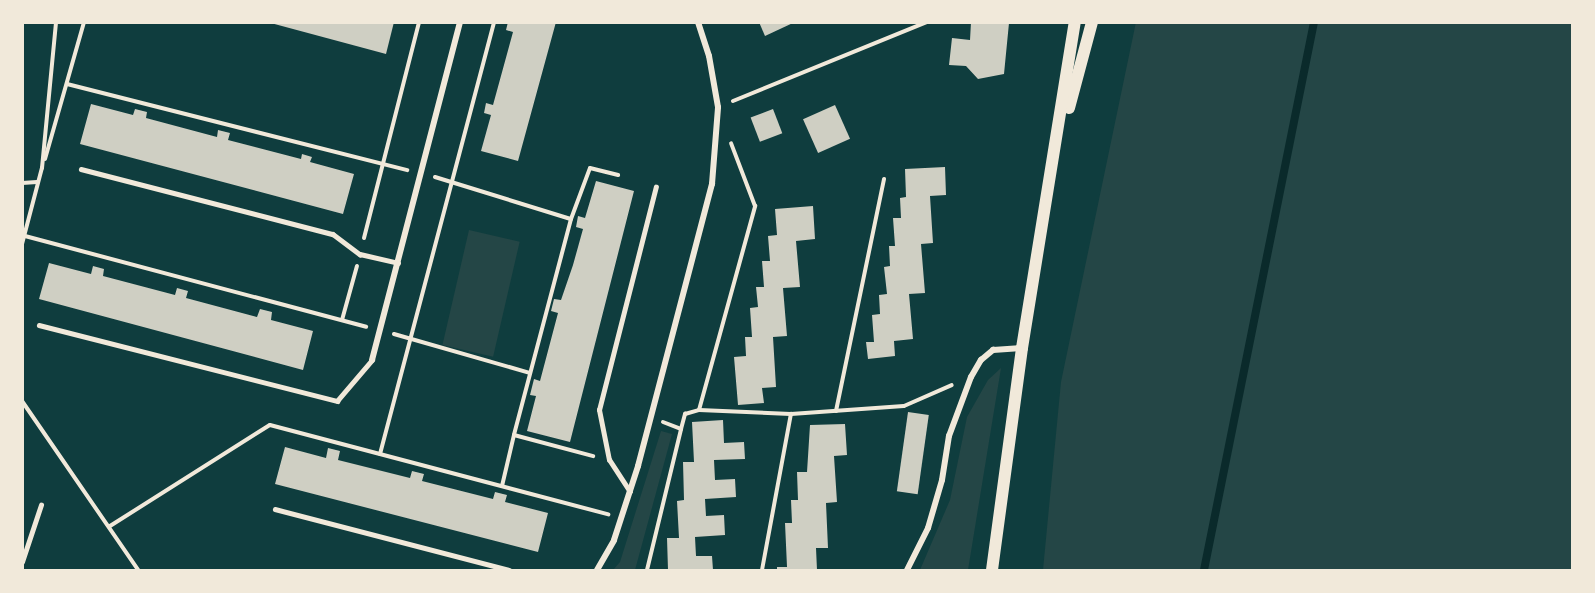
<!DOCTYPE html>
<html>
<head>
<meta charset="utf-8">
<style>
  body { margin:0 }
  #map { position:relative; width:1595px; height:593px; overflow:hidden; background:#0f3d3e; font-family:"Open Sans",sans-serif }
  div>[style] { position:absolute }
  .green>* { inset:0; background:#244646; transform-origin:0 0 }
  .stream>* { height:8px; margin:-4px; padding:0 4px; transform-origin:4px; border-radius:4px; background:#0a2a2b }
  .building>* { inset:0; background:#cfcfc3; transform-origin:0 0 }
  .path>* { height:4px; margin:-2px; padding:0 2px; transform-origin:2px; border-radius:2px; background:#f1e9da }
  .service>* { height:4.5px; margin:-2.25px; padding:0 2.25px; transform-origin:2.25px; border-radius:2.25px; background:#f1e9da }
  .minor>* { height:6px; margin:-3px; padding:0 3px; transform-origin:3px; border-radius:3px; background:#f1e9da }
  .secondary>* { height:12px; margin:-6px; padding:0 6px; transform-origin:6px; border-radius:6px; background:#f1e9da }
  span { translate:-50% -50%; white-space:nowrap; text-align:center; line-height:1.15; -webkit-text-stroke:6px #f1e9da; paint-order:stroke }
  .frame { position:absolute; inset:0; border:24px solid #f1e9da; pointer-events:none }
</style>
</head>
<body>
<div id="map">
  <div class="green">
    <div style="clip-path:polygon(1136px 22px,1572px 23px,1572px 570px,1043px 570px,1061px 382px)"></div>
    <div style="left:469px;top:230px;width:52px;height:118px;rotate:13deg"></div>
    <div style="clip-path:polygon(1001px 368px,968px 570px,920px 570px,950px 500px,967px 417px,988px 380px)"></div>
    <div style="clip-path:polygon(661px 431px,672px 434px,635px 570px,613px 570px,620px 562px)"></div>
  </div>
  <div class="stream">
    <div style="left:1204px;top:570px;width:559px;rotate:-78.65deg"></div>
  </div>
  <div class="building">
    <div style="clip-path:polygon(267px 22px,394px 22px,386px 54px)"></div>
    <div style="clip-path:polygon(508px 22px,556px 22px,518px 161px,481px 151px,491px 115px,484px 113px,486px 103px,493px 105px,513px 32px,506px 30px)"></div>
    <div style="clip-path:polygon(759px 22px,795px 22px,765px 36px)"></div>
    <div style="clip-path:polygon(971px 22px,1009px 23px,1004px 74px,978px 79px,966px 66px,949px 65px,952px 38px,970px 40px)"></div>
    <div style="clip-path:polygon(91px 104px,133px 115px,135px 109px,147px 112px,146px 118px,217px 137px,218px 130px,230px 133px,228px 140px,301px 159px,302px 154px,312px 157px,310px 162px,354px 174px,343px 214px,80px 144px)"></div>
    <div style="left:835px;top:105px;width:37px;height:35px;rotate:66deg"></div>
    <div style="left:773px;top:109px;width:26px;height:24px;rotate:69deg"></div>
    <div style="clip-path:polygon(945px 167px,946px 195px,930px 196px,933px 243px,921px 244px,925px 293px,909px 294px,913px 339px,894px 341px,895px 356px,868px 359px,866px 342px,874px 342px,872px 315px,880px 314px,879px 295px,887px 294px,884px 267px,890px 266px,889px 246px,895px 246px,893px 218px,901px 218px,900px 198px,906px 197px,905px 169px)"></div>
    <div style="clip-path:polygon(596px 181px,634px 191px,570px 442px,527px 431px,536px 396px,530px 395px,534px 379px,540px 381px,558px 313px,551px 311px,554px 299px,561px 300px,573px 265px,583px 229px,576px 227px,578px 216px,585px 218px)"></div>
    <div style="clip-path:polygon(813px 206px,815px 239px,796px 241px,800px 287px,783px 288px,787px 336px,773px 337px,776px 387px,762px 388px,764px 403px,738px 405px,734px 357px,746px 356px,745px 337px,752px 337px,750px 308px,758px 307px,756px 287px,764px 287px,762px 261px,770px 261px,768px 236px,777px 235px,775px 209px)"></div>
    <div style="clip-path:polygon(49px 263px,91px 274px,93px 266px,104px 269px,103px 276px,175px 295px,177px 288px,188px 291px,186px 298px,257px 317px,260px 309px,272px 312px,271px 320px,313px 331px,303px 370px,39px 299px)"></div>
    <div style="left:908px;top:412px;width:21px;height:80px;rotate:8deg"></div>
    <div style="clip-path:polygon(723px 420px,724px 443px,744px 442px,745px 459px,714px 460px,715px 480px,735px 479px,736px 497px,705px 499px,706px 516px,724px 515px,725px 535px,695px 537px,696px 556px,712px 556px,713px 570px,668px 570px,667px 538px,679px 538px,677px 501px,684px 500px,683px 462px,694px 462px,692px 422px)"></div>
    <div style="clip-path:polygon(845px 424px,847px 455px,834px 456px,837px 502px,826px 503px,828px 548px,816px 548px,817px 570px,777px 570px,777px 567px,787px 567px,785px 523px,792px 523px,791px 500px,798px 500px,797px 472px,807px 472px,810px 425px)"></div>
    <div style="clip-path:polygon(285px 447px,326px 458px,328px 448px,340px 451px,338px 460px,410px 478px,412px 471px,424px 474px,422px 481px,493px 499px,495px 492px,507px 495px,505px 502px,548px 513px,538px 552px,275px 484px)"></div>
  </div>
  <div class="path">
    <div style="left:67px;top:84px;width:351px;rotate:14.2deg"></div>
    <div style="left:733px;top:101px;width:209px;rotate:-22.2deg"></div>
    <div style="left:45px;top:159px;width:142px;rotate:-74.1deg"></div>
    <div style="left:435px;top:177px;width:142px;rotate:17.2deg"></div>
    <div style="left:571px;top:219px;width:223px;rotate:104.8deg"></div>
    <div style="left:514px;top:435px;width:82px;rotate:14.9deg"></div>
    <div style="left:22px;top:183px;width:15px;rotate:-4deg"></div>
    <div style="left:571px;top:219px;width:54px;rotate:-69.6deg"></div>
    <div style="left:590px;top:168px;width:29px;rotate:14deg"></div>
    <div style="left:25px;top:236px;width:353px;rotate:14.9deg"></div>
    <div style="left:364px;top:238px;width:223px;rotate:-75.7deg"></div>
    <div style="left:22px;top:244px;width:79px;rotate:-75.3deg"></div>
    <div style="left:42px;top:168px;width:147px;rotate:-84.5deg"></div>
    <div style="left:342px;top:320px;width:56px;rotate:-74.5deg"></div>
    <div style="left:394px;top:334px;width:141px;rotate:16deg"></div>
    <div style="left:22px;top:401px;width:205px;rotate:55.5deg"></div>
    <div style="left:699px;top:410px;width:212px;rotate:-74.6deg"></div>
    <div style="left:755px;top:206px;width:67px;rotate:-110.9deg"></div>
    <div style="left:836px;top:411px;width:237px;rotate:-78.3deg"></div>
    <div style="left:663px;top:422px;width:19px;rotate:21deg"></div>
    <div style="left:681px;top:429px;width:16px;rotate:-75deg"></div>
    <div style="left:685px;top:414px;width:15px;rotate:-16deg"></div>
    <div style="left:699px;top:410px;width:92px;rotate:2.5deg"></div>
    <div style="left:791px;top:414px;width:113px;rotate:-4deg"></div>
    <div style="left:904px;top:406px;width:52px;rotate:-23.6deg"></div>
    <div style="left:380px;top:454px;width:447px;rotate:-75.2deg"></div>
    <div style="left:502px;top:486px;width:52px;rotate:-76.8deg"></div>
    <div style="left:110px;top:526px;width:189px;rotate:-32.3deg"></div>
    <div style="left:270px;top:425px;width:350px;rotate:14.8deg"></div>
    <div style="left:647px;top:570px;width:145px;rotate:-76.4deg"></div>
    <div style="left:762px;top:570px;width:159px;rotate:-79.5deg"></div>
  </div>
  <div class="service">
    <div style="left:81px;top:169px;width:260px;rotate:14.5deg"></div>
    <div style="left:333px;top:234px;width:34px;rotate:37deg"></div>
    <div style="left:360px;top:254px;width:39px;rotate:13deg"></div>
    <div style="left:39px;top:325px;width:308px;rotate:14.3deg"></div>
    <div style="left:337px;top:401px;width:54px;rotate:-49.5deg"></div>
    <div style="left:630px;top:492px;width:38px;rotate:-123deg"></div>
    <div style="left:609px;top:460px;width:51px;rotate:-101.3deg"></div>
    <div style="left:599px;top:410px;width:230px;rotate:-75.7deg"></div>
    <div style="left:275px;top:509px;width:242px;rotate:14.6deg"></div>
    <div style="left:22px;top:562px;width:60px;rotate:-71.6deg"></div>
  </div>
  <div class="minor">
    <div style="left:372px;top:360px;width:349px;rotate:-75.4deg"></div>
    <div style="left:597px;top:570px;width:34px;rotate:-60deg"></div>
    <div style="left:614px;top:540px;width:78px;rotate:-72deg"></div>
    <div style="left:638px;top:466px;width:292px;rotate:-75.3deg"></div>
    <div style="left:712px;top:184px;width:77px;rotate:-85.5deg"></div>
    <div style="left:718px;top:107px;width:52px;rotate:-100deg"></div>
    <div style="left:709px;top:56px;width:36px;rotate:-108deg"></div>
    <div style="left:907px;top:570px;width:47px;rotate:-63.4deg"></div>
    <div style="left:928px;top:528px;width:50px;rotate:-73.7deg"></div>
    <div style="left:942px;top:480px;width:45px;rotate:-81deg"></div>
    <div style="left:949px;top:436px;width:63px;rotate:-69.6deg"></div>
    <div style="left:971px;top:377px;width:20px;rotate:-60deg"></div>
    <div style="left:981px;top:360px;width:16px;rotate:-40deg"></div>
    <div style="left:993px;top:350px;width:29px;rotate:-4deg"></div>
  </div>
  <div class="secondary">
    <div style="left:1069px;top:108px;width:89px;rotate:-75deg"></div>
    <div style="left:992px;top:570px;width:224px;rotate:-82.3deg"></div>
    <div style="left:1022px;top:348px;width:330px;rotate:-80.8deg"></div>
  </div>
  <div class="frame"></div>
</div>
</body>
</html>
